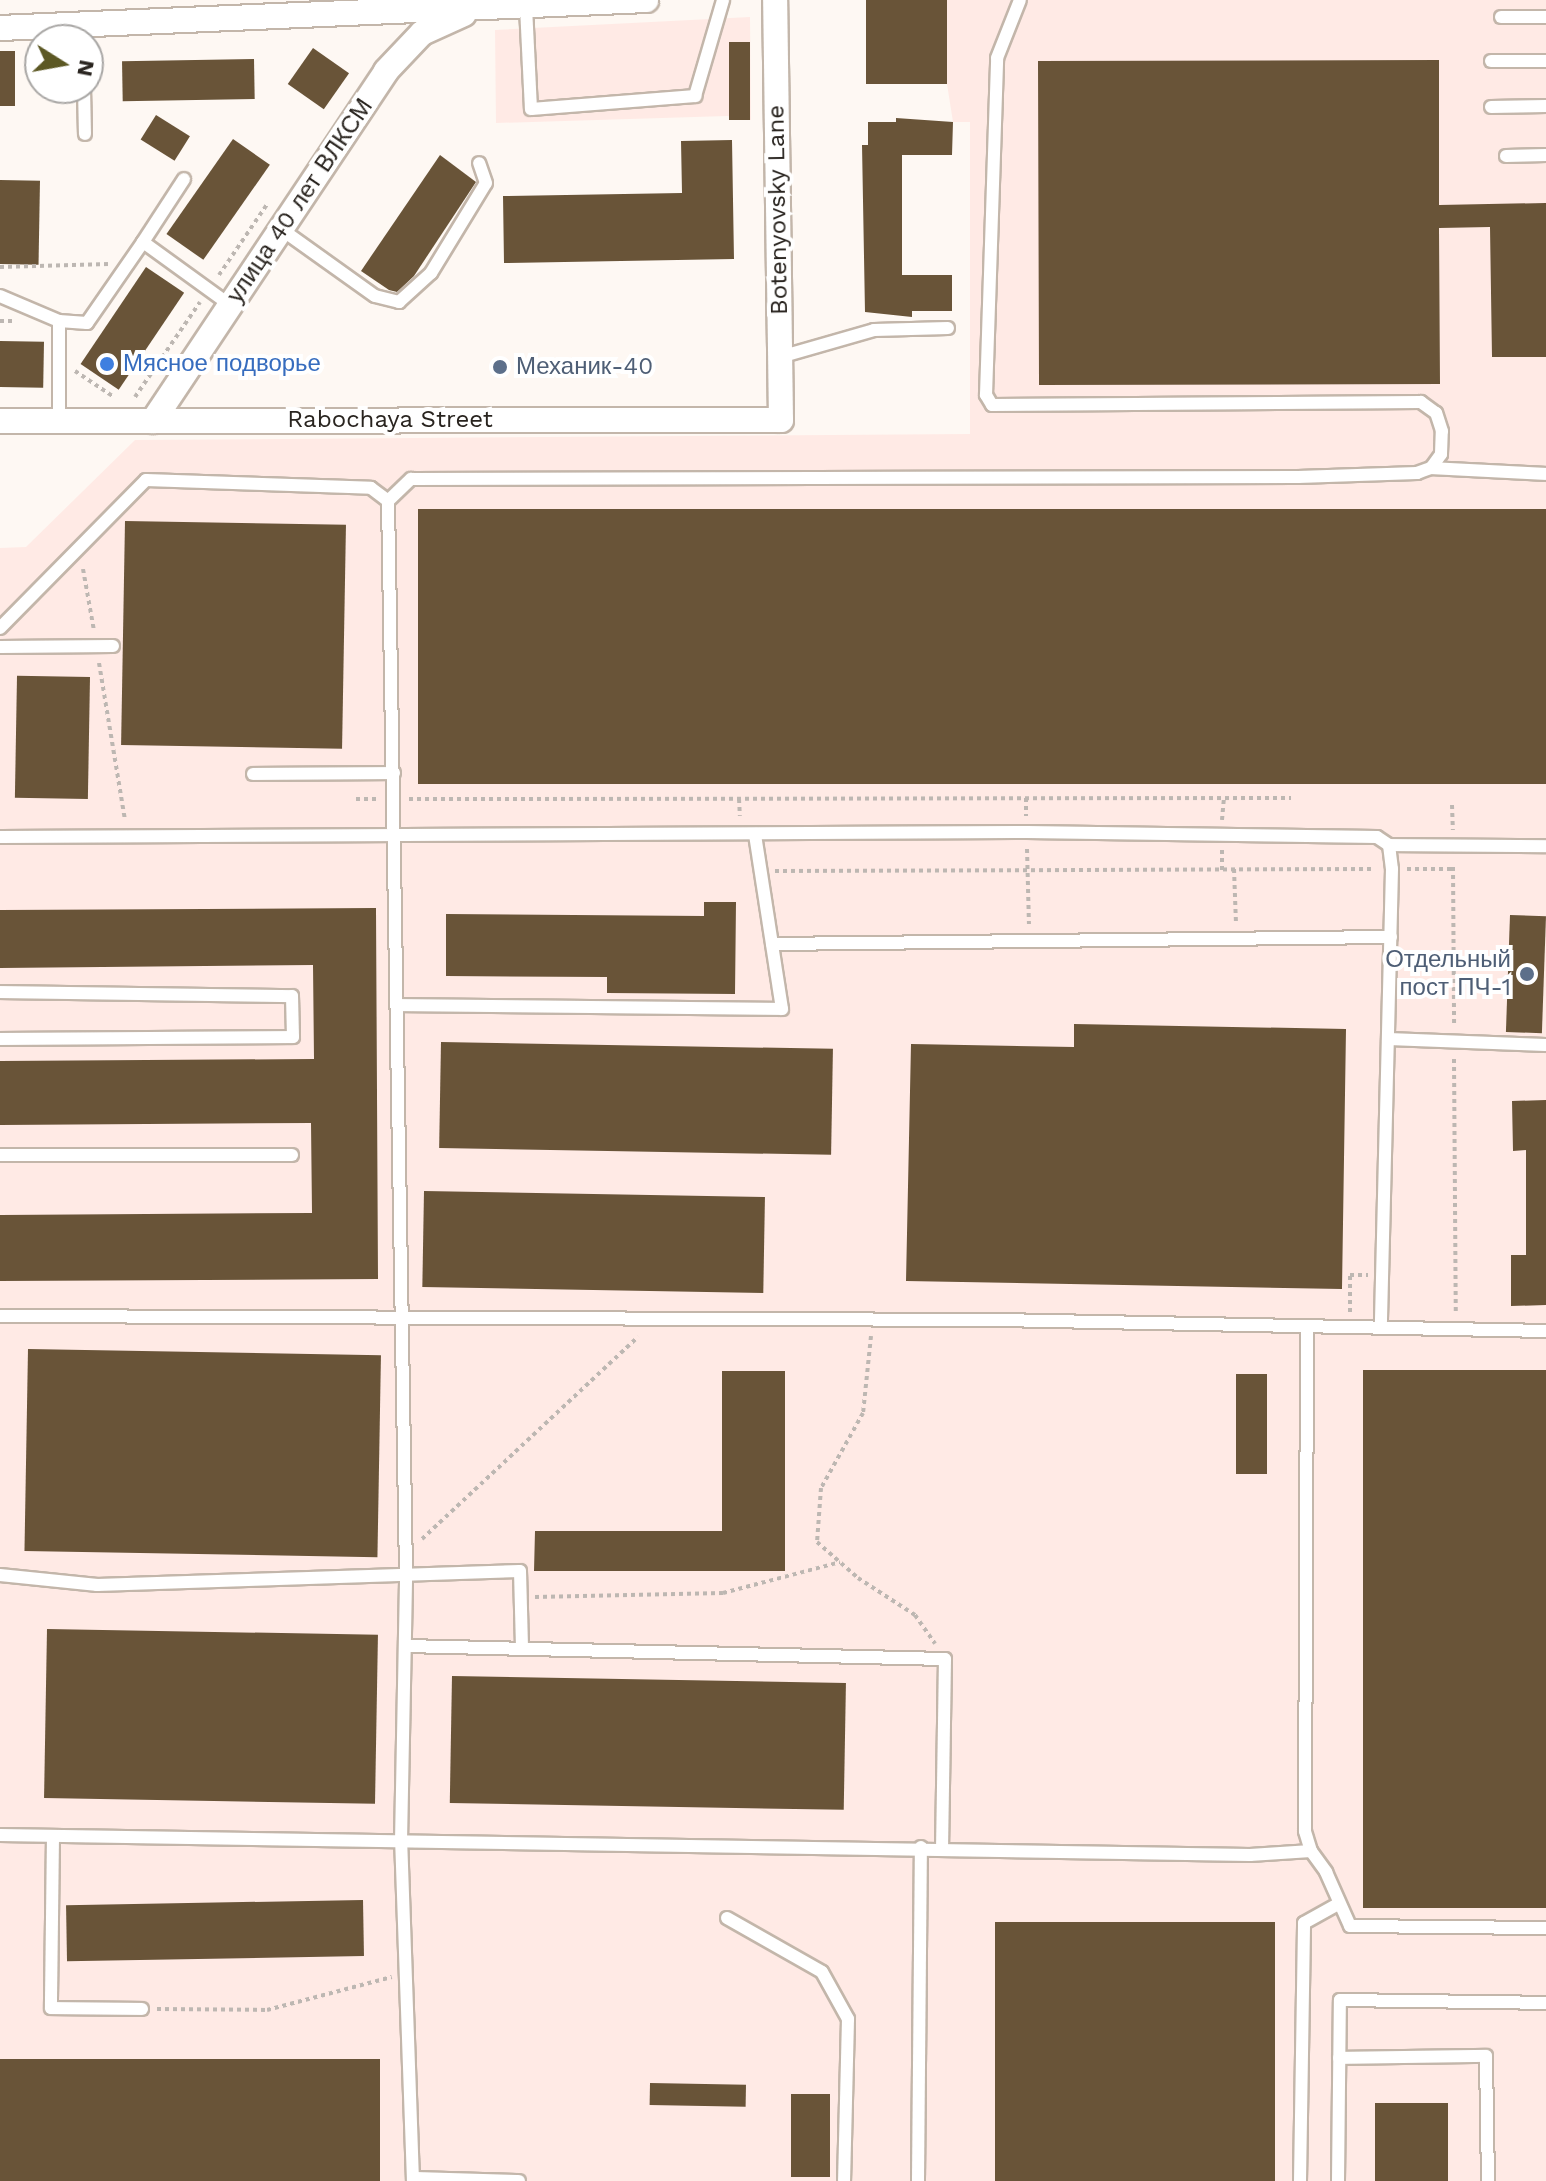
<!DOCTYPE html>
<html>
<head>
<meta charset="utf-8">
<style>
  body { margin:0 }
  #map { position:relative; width:1546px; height:2181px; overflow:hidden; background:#fef8f3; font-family:"Work Sans",sans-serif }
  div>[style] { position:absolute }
  .industrial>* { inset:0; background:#ffeae5 }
  .building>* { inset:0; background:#695438; transform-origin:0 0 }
  .path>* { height:4px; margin-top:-2px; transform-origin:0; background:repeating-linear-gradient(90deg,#bdb7b2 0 4px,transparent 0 8px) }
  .roads { filter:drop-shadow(2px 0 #c3b6aa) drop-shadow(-2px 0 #c3b6aa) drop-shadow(0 2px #c3b6aa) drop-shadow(0 -2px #c3b6aa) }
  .service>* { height:12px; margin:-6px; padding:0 6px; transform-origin:6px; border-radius:6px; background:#fff }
  .minor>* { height:24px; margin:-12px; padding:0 12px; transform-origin:12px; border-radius:12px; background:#fff }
  .dots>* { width:22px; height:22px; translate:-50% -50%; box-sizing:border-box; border:4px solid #fff; border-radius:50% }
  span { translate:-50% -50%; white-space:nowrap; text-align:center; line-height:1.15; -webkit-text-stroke:8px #fff; paint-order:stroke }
  .street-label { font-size:24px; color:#29241f }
  .shop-label { font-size:24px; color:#366cbe }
  .left { translate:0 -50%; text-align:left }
  .service-label { font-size:24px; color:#4e5e75 }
  .right { translate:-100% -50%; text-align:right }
  .north { position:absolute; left:24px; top:24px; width:80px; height:80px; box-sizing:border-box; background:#fff; border:2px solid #a9a7a5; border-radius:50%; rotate:101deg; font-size:22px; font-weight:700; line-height:32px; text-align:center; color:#29241f }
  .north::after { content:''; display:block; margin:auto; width:28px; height:36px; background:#5c5824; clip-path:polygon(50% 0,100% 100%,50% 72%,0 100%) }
</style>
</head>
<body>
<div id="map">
  <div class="industrial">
    <div style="clip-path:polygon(947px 0,1546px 0,1546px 2181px,0 2181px,0 548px,26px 547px,135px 440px,970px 434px,970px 122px,953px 122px,947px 84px)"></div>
    <div style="clip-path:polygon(750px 17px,751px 120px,727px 116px,496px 123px,495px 30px)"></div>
  </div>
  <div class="building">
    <div style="left:866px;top:0;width:81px;height:84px"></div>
    <div style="left:729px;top:42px;width:21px;height:78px"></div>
    <div style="left:313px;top:48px;width:44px;height:44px;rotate:35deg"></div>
    <div style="left:0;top:51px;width:15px;height:55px"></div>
    <div style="left:254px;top:59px;width:40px;height:132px;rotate:89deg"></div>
    <div style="clip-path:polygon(1439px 60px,1439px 205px,1546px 203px,1546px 357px,1492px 357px,1490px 227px,1439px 228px,1440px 384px,1039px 385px,1038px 61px)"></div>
    <div style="left:156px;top:115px;width:40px;height:29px;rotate:32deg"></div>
    <div style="clip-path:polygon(896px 118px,953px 122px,952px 155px,902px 155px,902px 275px,952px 275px,952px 311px,912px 311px,912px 317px,865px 312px,862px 145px,868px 145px,868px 122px,896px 122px)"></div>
    <div style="left:233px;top:139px;width:45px;height:116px;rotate:35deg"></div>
    <div style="clip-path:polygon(732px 140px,734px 259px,504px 263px,503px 196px,682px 193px,681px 141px)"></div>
    <div style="clip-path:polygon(440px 155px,476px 182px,414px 276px,397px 292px,389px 290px,361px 271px)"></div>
    <div style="left:0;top:180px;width:40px;height:84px;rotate:1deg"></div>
    <div style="left:146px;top:267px;width:46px;height:117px;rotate:34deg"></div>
    <div style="left:0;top:341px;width:44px;height:46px;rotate:1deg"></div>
    <div style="left:1546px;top:509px;width:275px;height:1128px;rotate:90deg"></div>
    <div style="left:125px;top:521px;width:221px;height:224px;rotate:1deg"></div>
    <div style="left:90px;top:677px;width:122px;height:73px;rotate:91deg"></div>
    <div style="clip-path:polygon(704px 902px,736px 902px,735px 994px,607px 993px,607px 977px,446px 976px,446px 914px,704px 916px)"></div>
    <div style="clip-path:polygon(376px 908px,378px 1279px,0 1281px,0 1215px,312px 1213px,311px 1123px,0 1125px,0 1061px,314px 1059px,313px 965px,0 968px,0 910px)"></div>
    <div style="left:1510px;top:915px;width:36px;height:117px;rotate:2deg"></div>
    <div style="clip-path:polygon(1074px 1024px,1346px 1029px,1342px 1289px,906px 1281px,911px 1044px,1074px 1047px)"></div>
    <div style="left:441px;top:1042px;width:392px;height:106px;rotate:1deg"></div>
    <div style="clip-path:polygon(1546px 1100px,1546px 1305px,1511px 1306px,1511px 1255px,1526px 1255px,1526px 1150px,1513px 1151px,1512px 1101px)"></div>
    <div style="left:424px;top:1191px;width:341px;height:96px;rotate:1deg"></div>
    <div style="left:28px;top:1349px;width:353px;height:202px;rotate:1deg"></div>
    <div style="left:1546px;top:1370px;width:538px;height:183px;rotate:90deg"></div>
    <div style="clip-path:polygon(722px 1371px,785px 1371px,785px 1571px,534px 1571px,535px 1531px,722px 1531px)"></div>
    <div style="left:1236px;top:1374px;width:31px;height:100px"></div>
    <div style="left:47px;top:1629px;width:331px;height:169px;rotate:1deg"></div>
    <div style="left:452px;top:1676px;width:394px;height:127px;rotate:1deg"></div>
    <div style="left:363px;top:1900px;width:56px;height:297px;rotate:89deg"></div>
    <div style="left:995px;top:1922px;width:280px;height:259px"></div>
    <div style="left:380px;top:2059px;width:122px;height:380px;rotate:90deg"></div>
    <div style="left:650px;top:2083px;width:96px;height:22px;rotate:1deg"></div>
    <div style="left:791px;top:2094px;width:39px;height:83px"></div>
    <div style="left:1375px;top:2103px;width:73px;height:78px"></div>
  </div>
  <div class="path">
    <div style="left:0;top:267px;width:109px;rotate:-1.6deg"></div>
    <div style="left:219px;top:275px;width:87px;rotate:-55.8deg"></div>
    <div style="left:0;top:321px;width:14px"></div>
    <div style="left:75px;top:371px;width:47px;rotate:33.7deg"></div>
    <div style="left:135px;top:397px;width:115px;rotate:-55.6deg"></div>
    <div style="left:83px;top:569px;width:63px;rotate:79.9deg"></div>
    <div style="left:99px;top:663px;width:159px;rotate:80.6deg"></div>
    <div style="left:1026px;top:798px;width:18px;rotate:90deg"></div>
    <div style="left:356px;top:799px;width:20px"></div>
    <div style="left:409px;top:799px;width:882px;rotate:-0.06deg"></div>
    <div style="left:739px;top:799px;width:17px;rotate:87deg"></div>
    <div style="left:1452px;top:805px;width:25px;rotate:88deg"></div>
    <div style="left:1222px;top:820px;width:22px;rotate:-85deg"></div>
    <div style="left:1027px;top:849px;width:75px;rotate:88.5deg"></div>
    <div style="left:1453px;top:867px;width:159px;rotate:89.6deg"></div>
    <div style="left:1234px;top:869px;width:54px;rotate:87.9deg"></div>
    <div style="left:1407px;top:869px;width:46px"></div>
    <div style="left:1222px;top:870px;width:22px;rotate:-90deg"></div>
    <div style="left:775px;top:871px;width:600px;rotate:-0.19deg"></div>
    <div style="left:1454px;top:1059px;width:255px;rotate:89.6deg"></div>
    <div style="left:1350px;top:1312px;width:37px;rotate:-90deg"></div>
    <div style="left:1350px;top:1275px;width:18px"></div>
    <div style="left:871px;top:1336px;width:77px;rotate:95.9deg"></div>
    <div style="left:863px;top:1413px;width:86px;rotate:119.2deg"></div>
    <div style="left:821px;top:1488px;width:54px;rotate:94.2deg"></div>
    <div style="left:817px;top:1542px;width:55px;rotate:41.3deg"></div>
    <div style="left:858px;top:1578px;width:68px;rotate:33deg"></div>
    <div style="left:915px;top:1615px;width:35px;rotate:55deg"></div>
    <div style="left:422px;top:1539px;width:296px;rotate:-43.1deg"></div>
    <div style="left:535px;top:1597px;width:188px;rotate:-1.2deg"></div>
    <div style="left:723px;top:1593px;width:121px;rotate:-14.8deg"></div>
    <div style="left:157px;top:2009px;width:110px;rotate:0.5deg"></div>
    <div style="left:267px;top:2010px;width:129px;rotate:-14.8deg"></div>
  </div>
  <div class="roads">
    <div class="service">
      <div style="left:526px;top:7px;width:102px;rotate:87.2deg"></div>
      <div style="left:531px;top:109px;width:165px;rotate:-4.5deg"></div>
      <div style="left:695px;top:96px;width:100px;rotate:-73.7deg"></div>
      <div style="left:1501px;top:17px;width:45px"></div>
      <div style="left:1491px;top:61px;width:55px"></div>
      <div style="left:84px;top:88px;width:46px;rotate:88.8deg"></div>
      <div style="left:1491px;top:107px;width:55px;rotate:-1deg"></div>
      <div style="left:1506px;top:156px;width:40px;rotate:-1.4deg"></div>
      <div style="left:281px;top:229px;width:115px;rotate:35.5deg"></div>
      <div style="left:375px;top:296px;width:25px;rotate:14deg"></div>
      <div style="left:399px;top:302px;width:43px;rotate:-42.2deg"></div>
      <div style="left:431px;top:273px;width:105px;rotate:-58.6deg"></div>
      <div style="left:486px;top:183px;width:21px;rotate:-109deg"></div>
      <div style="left:143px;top:242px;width:75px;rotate:-56.9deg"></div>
      <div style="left:0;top:296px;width:64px;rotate:23deg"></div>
      <div style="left:59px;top:321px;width:28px;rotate:4deg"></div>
      <div style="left:87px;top:323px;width:98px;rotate:-55.3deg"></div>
      <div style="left:143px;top:242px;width:107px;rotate:35.9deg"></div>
      <div style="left:780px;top:357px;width:98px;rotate:-16deg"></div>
      <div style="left:874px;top:330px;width:74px;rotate:-1.5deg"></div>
      <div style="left:59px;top:421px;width:100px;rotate:-90deg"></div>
      <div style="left:1431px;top:468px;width:115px;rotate:3deg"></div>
      <div style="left:0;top:628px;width:208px;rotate:-45.4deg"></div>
      <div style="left:146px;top:480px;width:225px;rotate:2deg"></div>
      <div style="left:371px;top:488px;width:21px;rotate:37deg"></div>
      <div style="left:0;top:647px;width:113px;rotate:-0.5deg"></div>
      <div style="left:253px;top:774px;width:141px;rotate:-0.4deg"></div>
      <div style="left:0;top:837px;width:1027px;rotate:-0.28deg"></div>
      <div style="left:1027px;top:832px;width:350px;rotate:0.8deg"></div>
      <div style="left:1377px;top:837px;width:14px;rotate:34deg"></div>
      <div style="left:1389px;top:845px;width:24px;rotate:83deg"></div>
      <div style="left:1392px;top:869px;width:456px;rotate:91.4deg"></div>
      <div style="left:1389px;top:845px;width:157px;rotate:0.4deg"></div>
      <div style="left:772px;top:944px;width:619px;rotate:-0.65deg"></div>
      <div style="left:0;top:992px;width:292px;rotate:0.8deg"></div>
      <div style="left:292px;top:996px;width:41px;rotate:88.6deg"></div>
      <div style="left:293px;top:1037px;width:293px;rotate:179.6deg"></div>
      <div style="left:399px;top:1005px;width:383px;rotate:0.6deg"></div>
      <div style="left:782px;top:1009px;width:177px;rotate:-98.8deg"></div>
      <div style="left:1388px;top:1039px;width:158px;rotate:2.2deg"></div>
      <div style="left:0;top:1155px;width:292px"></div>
      <div style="left:0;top:1316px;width:999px;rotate:0.23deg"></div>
      <div style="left:999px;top:1320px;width:547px;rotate:1.15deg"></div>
      <div style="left:0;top:1575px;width:98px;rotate:5.9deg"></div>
      <div style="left:97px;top:1585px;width:423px;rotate:-1.9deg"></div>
      <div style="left:520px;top:1571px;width:77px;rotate:88.5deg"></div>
      <div style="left:405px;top:1646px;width:540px;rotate:1.38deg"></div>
      <div style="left:945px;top:1659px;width:189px;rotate:90.9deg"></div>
      <div style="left:0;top:1835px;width:1250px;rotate:0.92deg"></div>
      <div style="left:1250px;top:1855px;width:61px;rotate:-3.8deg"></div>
      <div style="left:1311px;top:1851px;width:21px;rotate:-107deg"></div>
      <div style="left:1305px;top:1831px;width:505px;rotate:-89.77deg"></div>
      <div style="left:53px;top:1836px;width:172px;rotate:90.7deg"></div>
      <div style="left:51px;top:2008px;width:91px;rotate:0.6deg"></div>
      <div style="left:1311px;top:1851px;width:26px;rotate:54deg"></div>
      <div style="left:1326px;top:1872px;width:59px;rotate:66deg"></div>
      <div style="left:1350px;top:1926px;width:196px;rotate:0.6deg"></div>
      <div style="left:727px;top:1918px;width:109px;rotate:29.6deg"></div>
      <div style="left:822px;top:1972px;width:54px;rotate:61deg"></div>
      <div style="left:848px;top:2019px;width:162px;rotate:91.4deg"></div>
      <div style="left:1339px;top:2058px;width:147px;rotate:-0.8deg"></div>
      <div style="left:1486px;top:2056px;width:125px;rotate:89.1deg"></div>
      <div style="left:413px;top:2178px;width:106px;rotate:1.6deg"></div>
      <div style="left:413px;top:2181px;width:339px;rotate:-92deg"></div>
      <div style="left:401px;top:1842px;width:268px;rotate:-88.9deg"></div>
      <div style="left:406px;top:1574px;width:1073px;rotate:-90.96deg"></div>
      <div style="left:388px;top:501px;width:32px;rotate:-44deg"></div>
      <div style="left:411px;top:479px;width:887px;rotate:-0.13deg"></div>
      <div style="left:1298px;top:477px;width:119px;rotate:-1.9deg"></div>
      <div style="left:1417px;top:473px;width:15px;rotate:-20deg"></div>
      <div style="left:1431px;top:468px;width:17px;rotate:-54deg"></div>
      <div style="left:1441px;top:454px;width:23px;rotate:-88deg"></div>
      <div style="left:1442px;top:431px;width:19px;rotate:-108deg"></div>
      <div style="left:1436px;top:413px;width:19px;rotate:-144deg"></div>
      <div style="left:1421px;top:402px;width:429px;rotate:179.6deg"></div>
      <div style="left:992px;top:405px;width:12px;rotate:-121deg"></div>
      <div style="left:986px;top:395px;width:337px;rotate:-88.1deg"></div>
      <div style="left:997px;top:58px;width:62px;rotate:-68.4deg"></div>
      <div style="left:918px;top:2181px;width:334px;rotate:-89.5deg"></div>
      <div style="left:1300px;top:2181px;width:258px;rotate:-89.1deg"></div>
      <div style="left:1304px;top:1923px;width:39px;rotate:-29deg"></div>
      <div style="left:1338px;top:2181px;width:181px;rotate:-89.4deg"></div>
      <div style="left:1340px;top:2000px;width:206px;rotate:0.8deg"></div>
    </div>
    <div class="minor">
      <div style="left:0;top:28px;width:647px;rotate:-2.48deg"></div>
      <div style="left:0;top:421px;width:781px;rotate:-0.07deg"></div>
      <div style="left:781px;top:420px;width:420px;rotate:-90.8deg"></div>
      <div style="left:153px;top:421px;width:420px;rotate:-56.3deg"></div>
      <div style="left:386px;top:71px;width:52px;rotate:-46.5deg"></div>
      <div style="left:422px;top:33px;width:46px;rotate:-24.3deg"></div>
    </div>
  </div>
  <div class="dots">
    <div style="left:107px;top:364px;background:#3f7fe0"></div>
    <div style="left:500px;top:367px;background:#5c6f8a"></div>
    <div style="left:1527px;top:974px;background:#5c6f8a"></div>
  </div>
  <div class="street-label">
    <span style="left:300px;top:201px;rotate:-56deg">улица 40 лет ВЛКСМ</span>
    <span style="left:778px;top:210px;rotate:-91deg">Botenyovsky Lane</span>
    <span style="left:390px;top:420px">Rabochaya Street</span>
  </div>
  <div class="shop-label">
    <span class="left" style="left:123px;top:364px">Мясное подворье</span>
  </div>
  <div class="service-label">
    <span class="left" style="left:516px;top:367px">Механик-40</span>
    <span class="right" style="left:1511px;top:974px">Отдельный<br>пост ПЧ-1</span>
  </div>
  <div class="north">N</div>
</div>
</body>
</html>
